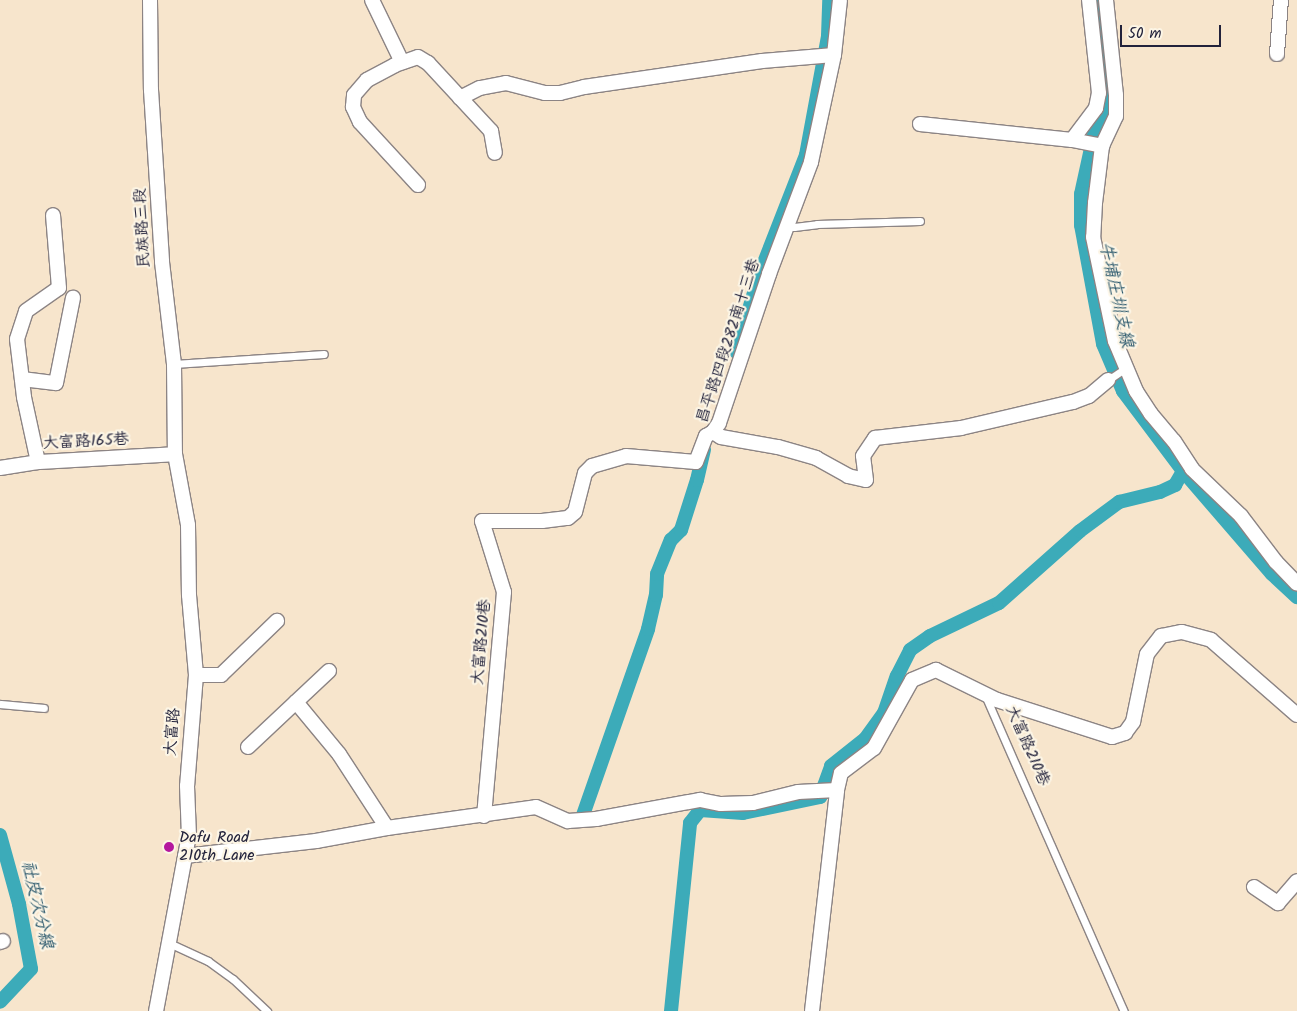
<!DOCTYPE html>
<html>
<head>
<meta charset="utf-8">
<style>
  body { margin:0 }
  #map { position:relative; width:1297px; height:1011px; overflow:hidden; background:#f7e5cc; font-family:Kalam,"LXGW WenKai TC",sans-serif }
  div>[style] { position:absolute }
  .canal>* { height:14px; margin:-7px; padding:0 7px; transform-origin:7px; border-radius:7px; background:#3cabb9 }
  .roads { filter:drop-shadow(1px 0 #8c8484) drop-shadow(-1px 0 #8c8484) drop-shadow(0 1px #8c8484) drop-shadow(0 -1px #8c8484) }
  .service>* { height:7px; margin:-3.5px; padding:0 3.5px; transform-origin:3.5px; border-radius:3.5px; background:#fff }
  .minor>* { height:14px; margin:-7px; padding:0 7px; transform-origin:7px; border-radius:7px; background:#fff }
  .dots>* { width:14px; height:14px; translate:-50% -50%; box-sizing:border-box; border:2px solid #fcf5e5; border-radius:50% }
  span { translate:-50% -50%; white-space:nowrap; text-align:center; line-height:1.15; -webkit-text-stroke:4.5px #fcf5e5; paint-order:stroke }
  .street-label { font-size:16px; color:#22223b }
  .poi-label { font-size:16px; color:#22223b }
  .left { translate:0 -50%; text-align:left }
  .water-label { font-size:18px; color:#2c596d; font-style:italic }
  .scale { position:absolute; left:1120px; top:25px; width:101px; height:22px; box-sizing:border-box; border:2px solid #22223b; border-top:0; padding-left:6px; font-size:15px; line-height:18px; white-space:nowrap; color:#22223b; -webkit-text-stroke:4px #fcf5e5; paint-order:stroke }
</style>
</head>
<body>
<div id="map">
  <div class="canal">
    <div style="left:1097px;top:0;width:90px;rotate:83.6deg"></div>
    <div style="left:1107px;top:89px;width:22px;rotate:90deg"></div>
    <div style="left:1107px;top:111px;width:22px;rotate:122deg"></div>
    <div style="left:1095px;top:130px;width:66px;rotate:102.3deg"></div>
    <div style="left:1081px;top:194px;width:31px;rotate:90deg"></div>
    <div style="left:1081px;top:225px;width:121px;rotate:79.5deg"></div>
    <div style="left:1103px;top:344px;width:51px;rotate:66.9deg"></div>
    <div style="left:1123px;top:391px;width:100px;rotate:53.1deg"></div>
    <div style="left:1183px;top:471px;width:136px;rotate:49.2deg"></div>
    <div style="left:1272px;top:574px;width:34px;rotate:43deg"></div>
    <div style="left:736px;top:352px;width:83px;rotate:-73.1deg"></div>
    <div style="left:760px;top:273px;width:127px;rotate:-68.7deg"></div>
    <div style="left:806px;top:155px;width:121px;rotate:-79.5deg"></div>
    <div style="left:828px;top:36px;width:36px;rotate:-88deg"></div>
    <div style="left:583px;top:815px;width:197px;rotate:-70.7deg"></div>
    <div style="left:648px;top:629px;width:35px;rotate:-77deg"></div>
    <div style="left:656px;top:595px;width:21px;rotate:-87deg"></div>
    <div style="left:657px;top:574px;width:37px;rotate:-68deg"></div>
    <div style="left:671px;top:540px;width:14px;rotate:-45deg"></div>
    <div style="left:681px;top:530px;width:52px;rotate:-72.3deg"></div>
    <div style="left:697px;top:480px;width:31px;rotate:-77deg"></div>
    <div style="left:0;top:835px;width:72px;rotate:74.6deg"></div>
    <div style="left:19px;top:904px;width:66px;rotate:79.5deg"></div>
    <div style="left:31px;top:969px;width:45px;rotate:133.2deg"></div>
    <div style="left:671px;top:1011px;width:189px;rotate:-84.2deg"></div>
    <div style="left:690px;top:823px;width:16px;rotate:-52deg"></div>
    <div style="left:700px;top:810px;width:43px;rotate:4deg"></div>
    <div style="left:743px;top:813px;width:79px;rotate:-11.7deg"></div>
    <div style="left:820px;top:797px;width:33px;rotate:-70deg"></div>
    <div style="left:831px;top:766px;width:43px;rotate:-38.5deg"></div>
    <div style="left:865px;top:739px;width:32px;rotate:-54deg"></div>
    <div style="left:884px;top:713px;width:39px;rotate:-71deg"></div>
    <div style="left:897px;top:676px;width:29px;rotate:-63deg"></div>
    <div style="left:910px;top:650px;width:24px;rotate:-35deg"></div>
    <div style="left:930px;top:636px;width:76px;rotate:-25.6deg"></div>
    <div style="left:999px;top:603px;width:108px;rotate:-41.6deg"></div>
    <div style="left:1080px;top:531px;width:49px;rotate:-36.6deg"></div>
    <div style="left:1119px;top:502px;width:42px;rotate:-13.7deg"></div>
    <div style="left:1160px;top:492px;width:17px;rotate:-25deg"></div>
    <div style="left:1175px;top:485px;width:16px;rotate:-60deg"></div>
  </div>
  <div class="roads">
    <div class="service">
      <div style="left:787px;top:225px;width:7px;rotate:16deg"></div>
      <div style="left:794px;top:227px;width:23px;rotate:-7deg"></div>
      <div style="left:817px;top:224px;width:103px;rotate:-1.7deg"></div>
      <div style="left:174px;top:364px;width:150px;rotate:-3.8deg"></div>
      <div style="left:1108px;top:380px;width:22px;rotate:-34deg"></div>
      <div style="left:985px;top:695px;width:345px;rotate:66.3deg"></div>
      <div style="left:0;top:704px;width:44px;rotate:5.2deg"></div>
      <div style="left:169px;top:943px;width:43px;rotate:24.8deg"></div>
      <div style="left:208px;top:961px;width:31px;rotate:36deg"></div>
      <div style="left:233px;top:979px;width:47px;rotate:43.3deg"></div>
    </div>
    <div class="minor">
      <div style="left:150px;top:0;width:90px;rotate:89.4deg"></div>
      <div style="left:151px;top:90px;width:172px;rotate:86.3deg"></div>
      <div style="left:162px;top:262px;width:103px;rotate:83.3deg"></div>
      <div style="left:174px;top:364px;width:90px;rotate:89.4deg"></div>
      <div style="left:175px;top:454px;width:72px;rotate:79.6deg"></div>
      <div style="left:188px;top:525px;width:70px;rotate:89.2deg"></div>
      <div style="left:189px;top:595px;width:80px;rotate:85deg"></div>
      <div style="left:196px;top:675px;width:111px;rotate:94.6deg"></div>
      <div style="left:187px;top:786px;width:49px;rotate:87.7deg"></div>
      <div style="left:189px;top:835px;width:179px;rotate:100.6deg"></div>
      <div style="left:372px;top:0;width:69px;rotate:64.2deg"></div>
      <div style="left:1106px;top:0;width:96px;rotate:84deg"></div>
      <div style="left:1116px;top:95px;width:21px;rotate:90deg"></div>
      <div style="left:1116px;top:116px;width:33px;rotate:115deg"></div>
      <div style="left:1102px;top:146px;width:57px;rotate:97deg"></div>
      <div style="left:1095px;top:203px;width:34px;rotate:93deg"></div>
      <div style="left:1093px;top:237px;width:106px;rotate:78.1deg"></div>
      <div style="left:1115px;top:341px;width:54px;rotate:67.2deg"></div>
      <div style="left:1136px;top:391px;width:27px;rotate:57deg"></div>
      <div style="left:1151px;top:414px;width:35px;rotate:50deg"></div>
      <div style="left:1174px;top:441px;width:33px;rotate:57deg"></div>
      <div style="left:1192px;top:469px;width:68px;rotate:43.8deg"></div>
      <div style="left:1241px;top:516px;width:58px;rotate:52.7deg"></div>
      <div style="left:1276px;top:562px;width:30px;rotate:46deg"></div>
      <div style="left:1277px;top:54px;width:54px;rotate:-85.8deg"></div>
      <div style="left:460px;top:98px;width:22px;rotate:-27deg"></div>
      <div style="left:480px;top:88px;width:26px;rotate:-11deg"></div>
      <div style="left:506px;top:83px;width:40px;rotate:14.4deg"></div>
      <div style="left:545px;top:93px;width:15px"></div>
      <div style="left:560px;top:93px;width:25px;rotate:-14deg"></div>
      <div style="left:584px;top:87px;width:180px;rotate:-8.3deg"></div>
      <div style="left:762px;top:61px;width:72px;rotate:-4.8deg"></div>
      <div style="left:920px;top:124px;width:153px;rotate:6deg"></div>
      <div style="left:1072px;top:140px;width:40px;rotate:-53deg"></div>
      <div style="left:1096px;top:108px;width:15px;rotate:-79deg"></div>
      <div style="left:1099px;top:93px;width:94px;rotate:-96.1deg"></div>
      <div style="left:1072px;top:140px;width:31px;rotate:11deg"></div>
      <div style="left:418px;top:185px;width:86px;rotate:-132.6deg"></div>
      <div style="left:360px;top:122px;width:17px;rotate:-115deg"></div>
      <div style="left:353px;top:107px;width:12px;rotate:-85deg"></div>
      <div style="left:354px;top:95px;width:20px;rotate:-49deg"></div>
      <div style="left:367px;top:80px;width:32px;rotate:-28deg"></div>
      <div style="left:395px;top:65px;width:24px;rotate:-19deg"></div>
      <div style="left:418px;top:57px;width:12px;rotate:31deg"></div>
      <div style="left:428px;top:63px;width:93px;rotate:47.2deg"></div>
      <div style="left:491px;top:131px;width:22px;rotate:80deg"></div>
      <div style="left:22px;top:379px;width:34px;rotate:7deg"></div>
      <div style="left:56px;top:383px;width:87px;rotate:-78.7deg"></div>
      <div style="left:713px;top:432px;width:9px;rotate:32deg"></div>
      <div style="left:721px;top:437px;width:58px;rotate:10deg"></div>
      <div style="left:778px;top:447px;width:40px;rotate:16deg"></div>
      <div style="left:816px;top:458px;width:37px;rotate:29deg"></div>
      <div style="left:848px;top:476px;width:18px;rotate:13deg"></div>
      <div style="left:866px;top:480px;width:24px;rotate:-97deg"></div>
      <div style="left:863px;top:456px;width:22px;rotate:-56deg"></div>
      <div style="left:875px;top:438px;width:87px;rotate:-6.6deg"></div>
      <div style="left:961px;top:428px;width:115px;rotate:-13.1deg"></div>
      <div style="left:1073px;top:402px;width:17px;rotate:-21deg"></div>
      <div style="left:1089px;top:396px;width:25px;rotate:-40deg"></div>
      <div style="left:38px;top:462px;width:66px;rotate:-102.2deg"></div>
      <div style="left:24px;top:397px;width:58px;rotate:-96.9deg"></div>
      <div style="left:17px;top:339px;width:29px;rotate:-72deg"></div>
      <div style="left:26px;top:311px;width:40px;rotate:-34.9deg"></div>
      <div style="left:59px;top:288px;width:73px;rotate:-94.7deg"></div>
      <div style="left:0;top:468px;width:38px;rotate:-9deg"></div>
      <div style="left:38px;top:462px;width:137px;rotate:-3.3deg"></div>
      <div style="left:196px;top:675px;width:25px"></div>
      <div style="left:221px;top:675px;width:78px;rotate:-44deg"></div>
      <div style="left:296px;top:702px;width:67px;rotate:50.4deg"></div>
      <div style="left:339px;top:754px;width:88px;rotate:57deg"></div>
      <div style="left:248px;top:747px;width:111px;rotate:-43.2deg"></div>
      <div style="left:484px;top:816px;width:225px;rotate:-84.9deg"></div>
      <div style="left:504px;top:592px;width:74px;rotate:-107.2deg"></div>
      <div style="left:482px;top:521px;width:60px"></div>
      <div style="left:542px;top:521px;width:26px;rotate:-7deg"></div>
      <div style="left:568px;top:518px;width:9px;rotate:-41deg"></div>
      <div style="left:575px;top:512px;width:40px;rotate:-75.6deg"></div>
      <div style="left:585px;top:473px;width:10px;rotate:-45deg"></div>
      <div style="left:592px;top:466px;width:35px;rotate:-16deg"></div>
      <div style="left:626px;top:456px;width:70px;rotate:4.9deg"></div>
      <div style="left:696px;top:462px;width:28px;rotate:-69deg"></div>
      <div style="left:706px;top:436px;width:8px;rotate:-30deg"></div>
      <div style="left:713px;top:432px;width:11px;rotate:-56deg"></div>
      <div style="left:719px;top:423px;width:157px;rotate:-71.4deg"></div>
      <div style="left:769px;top:274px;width:120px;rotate:-69.4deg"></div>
      <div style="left:811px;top:162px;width:109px;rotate:-77.9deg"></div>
      <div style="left:834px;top:55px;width:55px;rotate:-83.8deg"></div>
      <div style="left:185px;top:856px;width:132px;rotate:-6.5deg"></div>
      <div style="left:316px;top:841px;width:72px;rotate:-10.4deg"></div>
      <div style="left:387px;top:828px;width:150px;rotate:-8deg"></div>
      <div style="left:536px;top:807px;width:35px;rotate:24deg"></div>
      <div style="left:568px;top:821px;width:28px;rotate:-4deg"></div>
      <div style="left:596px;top:819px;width:106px;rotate:-10.4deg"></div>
      <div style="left:700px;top:800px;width:21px;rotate:11deg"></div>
      <div style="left:721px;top:804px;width:32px;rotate:-2deg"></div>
      <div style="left:753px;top:803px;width:46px;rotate:-13.7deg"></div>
      <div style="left:798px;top:792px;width:39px;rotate:-3deg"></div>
      <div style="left:1254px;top:887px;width:29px;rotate:34deg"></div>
      <div style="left:1278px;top:903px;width:29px;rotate:-49deg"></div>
      <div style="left:0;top:942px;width:3px;rotate:-18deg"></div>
      <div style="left:812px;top:1011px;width:222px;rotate:-83.5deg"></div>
      <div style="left:837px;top:790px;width:17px;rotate:-77deg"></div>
      <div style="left:841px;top:773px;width:41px;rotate:-37.1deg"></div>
      <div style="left:874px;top:748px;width:78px;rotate:-60.8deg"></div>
      <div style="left:912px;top:680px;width:26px;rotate:-23deg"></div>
      <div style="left:936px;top:670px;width:68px;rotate:26.2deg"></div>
      <div style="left:997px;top:700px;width:121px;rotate:17.8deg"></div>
      <div style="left:1112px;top:737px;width:14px;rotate:-17deg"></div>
      <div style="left:1125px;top:733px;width:14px;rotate:-54deg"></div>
      <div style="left:1133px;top:722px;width:69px;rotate:-78.4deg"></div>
      <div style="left:1147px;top:654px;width:23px;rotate:-52deg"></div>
      <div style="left:1161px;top:636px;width:21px;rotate:-11deg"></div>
      <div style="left:1182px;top:632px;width:30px;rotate:15deg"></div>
      <div style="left:1211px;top:640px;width:114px;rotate:41.1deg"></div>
    </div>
  </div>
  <div class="dots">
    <div style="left:169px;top:847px;background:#b5179e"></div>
  </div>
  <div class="street-label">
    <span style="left:143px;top:228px;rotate:-93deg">民族路三段</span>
    <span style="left:729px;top:341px;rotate:-72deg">昌平路四段282南十三巷</span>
    <span style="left:86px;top:442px;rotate:-3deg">大富路165巷</span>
    <span style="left:482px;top:642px;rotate:-85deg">大富路210巷</span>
    <span style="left:173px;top:732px;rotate:-85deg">大富路</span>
    <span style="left:1027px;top:746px;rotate:66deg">大富路210巷</span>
  </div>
  <div class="poi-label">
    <span class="left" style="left:179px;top:847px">Dafu Road<br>210th Lane</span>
  </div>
  <div class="water-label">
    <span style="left:1115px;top:295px;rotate:78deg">牛埔庄圳支線</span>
    <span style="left:36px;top:905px;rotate:77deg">社皮次分線</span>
  </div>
  <div class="scale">50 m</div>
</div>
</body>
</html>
